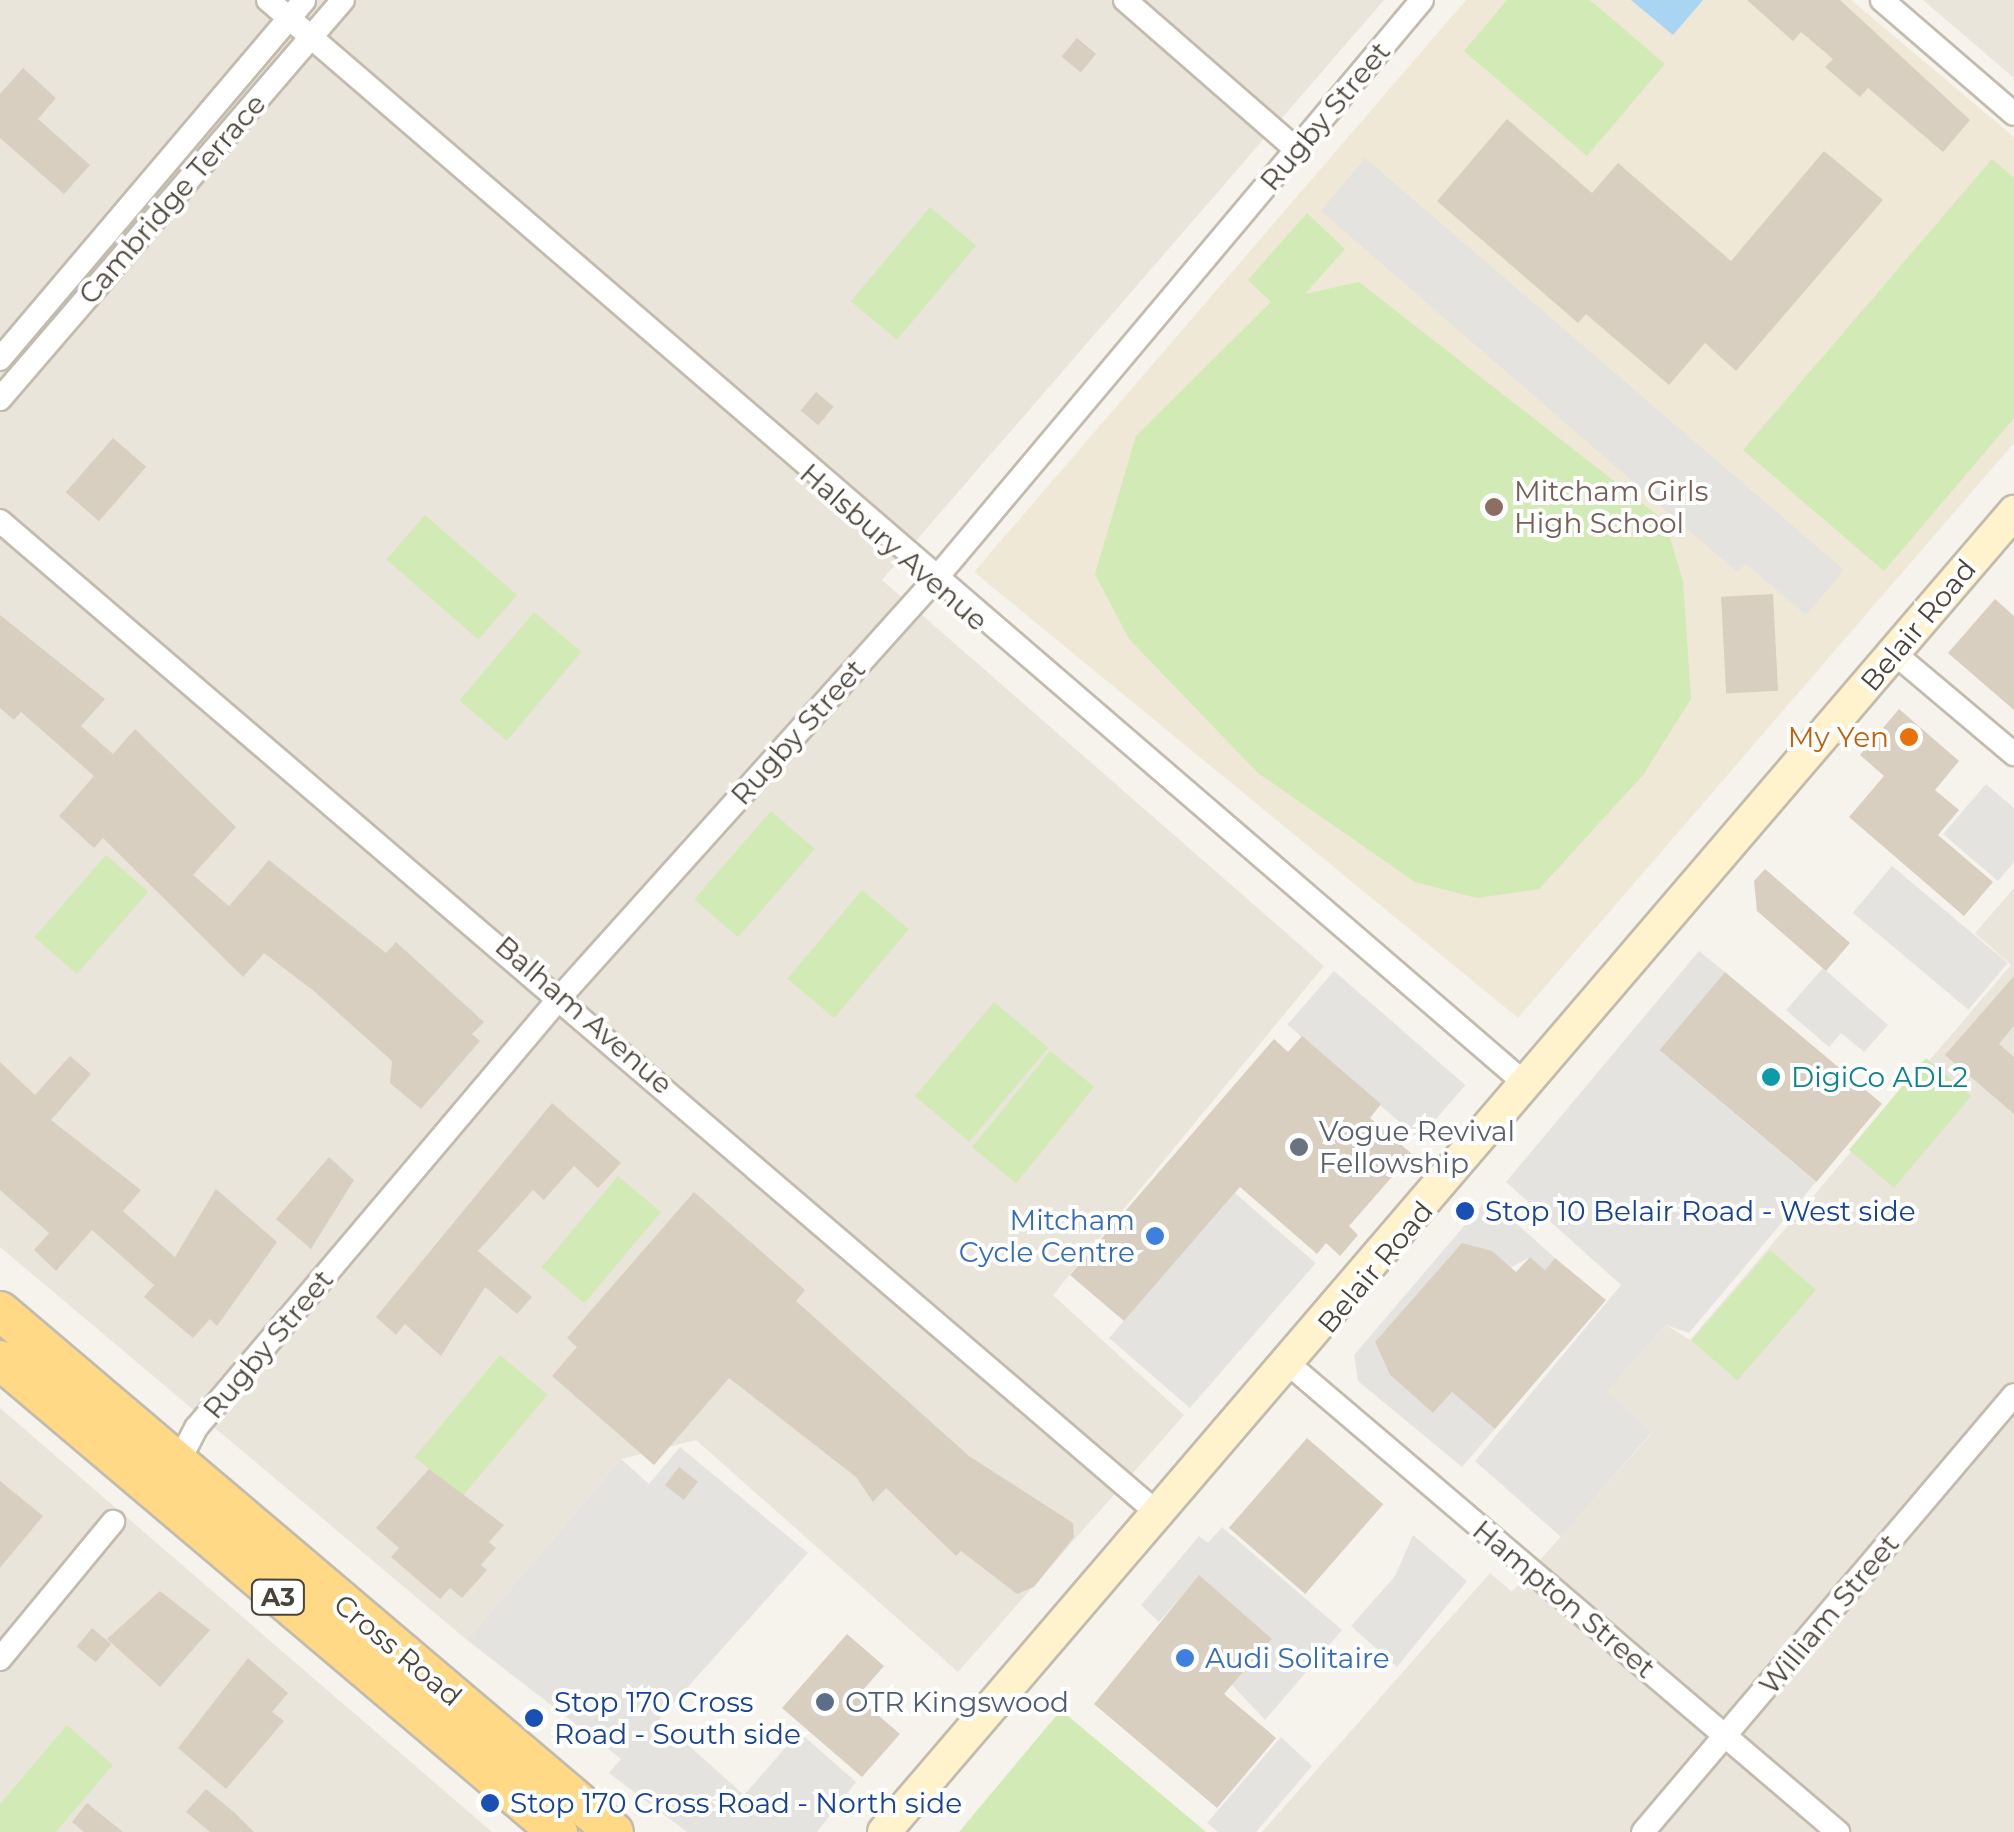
<!DOCTYPE html>
<html>
<head>
<meta charset="utf-8">
<style>
  body { margin:0 }
  #map { position:relative; width:2014px; height:1832px; overflow:hidden; background:#f6f3ec; font-family:Montserrat,sans-serif }
  div>[style] { position:absolute }
  .residential>* { inset:0; background:#eae5da }
  .education>* { inset:0; background:#efe8d6 }
  .green>* { inset:0; background:#d2eab5; transform-origin:0 0 }
  .parking>* { inset:0; background:#e5e3e0; transform-origin:0 0 }
  .water>* { inset:0; background:#a9d4f2 }
  .building>* { inset:0; background:#d8cfc1; transform-origin:0 0 }
  .roads { filter:drop-shadow(2px 0 #c2bbae) drop-shadow(-2px 0 #c2bbae) drop-shadow(0 2px #c2bbae) drop-shadow(0 -2px #c2bbae) }
  .minor>* { height:22px; margin:-11px; padding:0 11px; transform-origin:11px; border-radius:11px; background:#fff }
  .secondary>* { height:32px; margin:-16px; padding:0 16px; transform-origin:16px; border-radius:16px; background:#fff3cd }
  .trunk>* { height:38px; margin:-19px; padding:0 19px; transform-origin:19px; border-radius:19px; background:#ffd985 }
  .dots>* { width:28px; height:28px; translate:-50% -50%; box-sizing:border-box; border:5px solid #fff; border-radius:50% }
  span { translate:-50% -50%; white-space:nowrap; text-align:center; line-height:1.15; -webkit-text-stroke:8px #fff; paint-order:stroke }
  .shield-label span { padding:2px 8px; background:#fff; border:2px solid; border-radius:8px; -webkit-text-stroke-width:0 }
  .shield-label { font-size:25px; color:#4b4439; font-weight:700 }
  .street-label { font-size:28px; color:#4b4439 }
  .education-label { font-size:28px; color:#785e54 }
  .left { translate:0 -50%; text-align:left }
  .food-label { font-size:28px; color:#c56008 }
  .right { translate:-100% -50%; text-align:right }
  .culture-label { font-size:28px; color:#0d838f }
  .worship-label { font-size:28px; color:#5b616d }
  .transit-label { font-size:28px; color:#164399 }
  .shop-label { font-size:28px; color:#366cbe }
  .service-label { font-size:28px; color:#4e5e75 }
</style>
</head>
<body>
<div id="map">
  <div class="residential">
    <div style="clip-path:polygon(0 0,1384px 0,882px 580px,1324px 966px,1053px 1295px,1184px 1415px,958px 1672px,696px 1440px,621px 1459px,467px 1640px,0 1247px)"></div>
    <div style="clip-path:polygon(1923px 0,2014px 0,2014px 78px)"></div>
    <div style="clip-path:polygon(2014px 888px,2014px 1832px,1262px 1832px,1490px 1573px,1512px 1592px,1652px 1433px,1606px 1393px,1666px 1325px,1690px 1340px,2011px 965px,1975px 933px)"></div>
    <div style="clip-path:polygon(0 1408px,492px 1832px,0 1832px)"></div>
  </div>
  <div class="education">
    <div style="clip-path:polygon(1466px 0,1851px 0,2014px 137px,2014px 443px,1518px 1018px,974px 572px)"></div>
  </div>
  <div class="green">
    <div style="clip-path:polygon(1507px 0,1590px 0,1665px 64px,1587px 156px,1464px 51px)"></div>
    <div style="clip-path:polygon(1992px 159px,2014px 178px,2014px 418px,1884px 571px,1743px 450px)"></div>
    <div style="left:930px;top:207px;width:60px;height:123px;rotate:40deg"></div>
    <div style="clip-path:polygon(1307px 213px,1345px 249px,1305px 294px,1359px 282px,1665px 521px,1683px 581px,1691px 699px,1643px 775px,1539px 889px,1477px 898px,1415px 882px,1258px 773px,1129px 639px,1095px 574px,1136px 436px,1271px 302px,1248px 280px)"></div>
    <div style="left:425px;top:515px;width:122px;height:59px;rotate:41deg"></div>
    <div style="left:534px;top:612px;width:62px;height:116px;rotate:40deg"></div>
    <div style="left:771px;top:811px;width:58px;height:117px;rotate:41deg"></div>
    <div style="left:106px;top:855px;width:56px;height:109px;rotate:41deg"></div>
    <div style="left:862px;top:890px;width:61px;height:116px;rotate:40deg"></div>
    <div style="left:994px;top:1002px;width:71px;height:123px;rotate:40deg"></div>
    <div style="left:1050px;top:1051px;width:57px;height:124px;rotate:39deg"></div>
    <div style="left:1926px;top:1058px;width:59px;height:120px;rotate:40deg"></div>
    <div style="left:618px;top:1176px;width:56px;height:119px;rotate:40deg"></div>
    <div style="left:1770px;top:1250px;width:61px;height:120px;rotate:41deg"></div>
    <div style="left:500px;top:1355px;width:62px;height:133px;rotate:40deg"></div>
    <div style="clip-path:polygon(1061px 1710px,1206px 1832px,959px 1832px)"></div>
    <div style="clip-path:polygon(67px 1725px,113px 1765px,56px 1832px,0 1832px,0 1804px)"></div>
  </div>
  <div class="parking">
    <div style="clip-path:polygon(1365px 158px,1844px 570px,1806px 615px,1746px 564px,1737px 572px,1321px 211px)"></div>
    <div style="clip-path:polygon(1986px 784px,2014px 808px,2014px 862px,1998px 881px,1943px 834px)"></div>
    <div style="left:1892px;top:866px;width:151px;height:61px;rotate:40deg"></div>
    <div style="clip-path:polygon(1699px 951px,1725px 972px,1660px 1051px,1816px 1182px,1689px 1333px,1666px 1325px,1607px 1392px,1652px 1432px,1561px 1537px,1475px 1461px,1621px 1285px,1506px 1182px)"></div>
    <div style="clip-path:polygon(1823px 968px,1888px 1025px,1864px 1052px,1841px 1033px,1829px 1047px,1786px 1010px)"></div>
    <div style="left:1334px;top:971px;width:174px;height:71px;rotate:41deg"></div>
    <div style="left:1235px;top:1193px;width:107px;height:192px;rotate:41deg"></div>
    <div style="clip-path:polygon(1488px 1198px,1555px 1258px,1545px 1270px,1530px 1257px,1375px 1342px,1390px 1375px,1433px 1413px,1452px 1392px,1495px 1429px,1462px 1467px,1358px 1381px,1354px 1355px)"></div>
    <div style="clip-path:polygon(680px 1447px,808px 1553px,659px 1719px,744px 1795px,799px 1732px,856px 1782px,817px 1832px,687px 1832px,609px 1773px,621px 1759px,467px 1640px,621px 1459px,649px 1484px)"></div>
    <div style="clip-path:polygon(1222px 1527px,1342px 1630px,1265px 1720px,1232px 1685px,1271px 1640px,1199px 1576px,1159px 1622px,1141px 1605px,1199px 1536px,1208px 1543px)"></div>
    <div style="clip-path:polygon(1413px 1535px,1467px 1581px,1397px 1667px,1351px 1626px,1395px 1576px)"></div>
    <div style="clip-path:polygon(1281px 1737px,1312px 1766px,1256px 1832px,1218px 1832px,1207px 1823px)"></div>
  </div>
  <div class="water">
    <div style="clip-path:polygon(1631px 0,1703px 0,1673px 35px)"></div>
  </div>
  <div class="building">
    <div style="clip-path:polygon(1747px 0,1840px 0,1970px 120px,1943px 152px,1868px 88px,1860px 97px,1825px 67px,1833px 59px,1801px 32px,1793px 41px)"></div>
    <div style="left:1077px;top:38px;width:25px;height:24px;rotate:40deg"></div>
    <div style="clip-path:polygon(23px 68px,56px 98px,38px 119px,90px 165px,64px 194px,0 138px,0 94px)"></div>
    <div style="clip-path:polygon(1507px 119px,1592px 193px,1618px 163px,1731px 261px,1824px 151px,1883px 200px,1736px 371px,1705px 343px,1669px 385px,1586px 314px,1578px 323px,1437px 201px)"></div>
    <div style="left:816px;top:392px;width:23px;height:24px;rotate:40deg"></div>
    <div style="left:113px;top:438px;width:44px;height:72px;rotate:41deg"></div>
    <div style="left:1773px;top:594px;width:97px;height:52px;rotate:87deg"></div>
    <div style="clip-path:polygon(1995px 599px,2014px 616px,2014px 710px,1948px 653px)"></div>
    <div style="clip-path:polygon(0 615px,105px 699px,81px 726px,113px 754px,135px 729px,236px 827px,193px 875px,229px 906px,269px 860px,386px 953px,396px 942px,484px 1022px,472px 1034px,480px 1041px,421px 1109px,390px 1083px,392px 1061px,315px 992px,264px 953px,243px 977px,103px 838px,94px 848px,59px 816px,94px 776px,21px 712px,14px 720px,0 708px)"></div>
    <div style="clip-path:polygon(1899px 709px,1959px 761px,1935px 790px,1959px 810px,1938px 835px,1993px 882px,1964px 916px,1849px 817px,1884px 776px,1860px 755px)"></div>
    <div style="clip-path:polygon(1765px 869px,1850px 943px,1826px 971px,1757px 911px,1754px 881px)"></div>
    <div style="left:1725px;top:972px;width:205px;height:102px;rotate:40deg"></div>
    <div style="clip-path:polygon(2014px 976px,2014px 1026px,1999px 1044px,2014px 1057px,2014px 1114px,1945px 1055px)"></div>
    <div style="clip-path:polygon(1302px 1036px,1381px 1104px,1370px 1118px,1412px 1154px,1349px 1226px,1358px 1235px,1340px 1256px,1326px 1243px,1317px 1254px,1240px 1187px,1124px 1321px,1070px 1275px,1274px 1039px,1288px 1052px)"></div>
    <div style="clip-path:polygon(70px 1056px,91px 1074px,51px 1120px,141px 1190px,123px 1211px,175px 1257px,216px 1189px,277px 1242px,217px 1326px,210px 1319px,193px 1338px,144px 1297px,154px 1285px,92px 1230px,56px 1271px,34px 1250px,49px 1233px,0 1190px,0 1062px,35px 1095px)"></div>
    <div style="clip-path:polygon(552px 1103px,621px 1163px,598px 1188px,574px 1166px,544px 1200px,533px 1190px,478px 1251px,532px 1297px,517px 1314px,485px 1287px,441px 1356px,405px 1324px,396px 1335px,376px 1317px)"></div>
    <div style="clip-path:polygon(329px 1157px,354px 1180px,311px 1249px,276px 1219px)"></div>
    <div style="clip-path:polygon(694px 1192px,805px 1290px,796px 1301px,969px 1456px,1073px 1523px,1074px 1537px,1034px 1587px,1017px 1594px,961px 1551px,956px 1556px,886px 1488px,873px 1502px,856px 1477px,729px 1378px,654px 1465px,552px 1376px,577px 1347px,567px 1338px)"></div>
    <div style="clip-path:polygon(1462px 1243px,1492px 1251px,1516px 1272px,1530px 1257px,1545px 1270px,1555px 1258px,1606px 1300px,1495px 1429px,1452px 1392px,1433px 1413px,1390px 1375px,1375px 1342px)"></div>
    <div style="left:1307px;top:1438px;width:101px;height:119px;rotate:41deg"></div>
    <div style="left:679px;top:1467px;width:24px;height:23px;rotate:38deg"></div>
    <div style="clip-path:polygon(429px 1469px,504px 1525px,489px 1542px,496px 1548px,481px 1565px,487px 1570px,462px 1598px,450px 1588px,440px 1599px,391px 1557px,399px 1548px,376px 1528px)"></div>
    <div style="clip-path:polygon(0 1481px,43px 1516px,0 1568px)"></div>
    <div style="clip-path:polygon(1199px 1575px,1272px 1639px,1224px 1694px,1276px 1738px,1217px 1808px,1094px 1704px)"></div>
    <div style="clip-path:polygon(160px 1591px,210px 1630px,160px 1687px,107px 1639px)"></div>
    <div style="left:92px;top:1628px;width:25px;height:24px;rotate:40deg"></div>
    <div style="clip-path:polygon(847px 1634px,884px 1666px,857px 1697px,900px 1734px,862px 1777px,782px 1708px)"></div>
    <div style="clip-path:polygon(248px 1658px,288px 1693px,272px 1712px,284px 1721px,226px 1789px,178px 1748px)"></div>
    <div style="clip-path:polygon(206px 1789px,235px 1813px,254px 1832px,210px 1832px,186px 1812px)"></div>
    <div style="clip-path:polygon(87px 1803px,123px 1832px,84px 1832px,72px 1822px)"></div>
  </div>
  <div class="roads">
    <div class="minor">
      <div style="left:268px;top:0;width:1663px;rotate:40.76deg"></div>
      <div style="left:1125px;top:0;width:228px;rotate:41.1deg"></div>
      <div style="left:1882px;top:0;width:174px;rotate:40.8deg"></div>
      <div style="left:0;top:359px;width:470px;rotate:-49.7deg"></div>
      <div style="left:0;top:399px;width:526px;rotate:-49.32deg"></div>
      <div style="left:0;top:521px;width:1529px;rotate:40.6deg"></div>
      <div style="left:1894px;top:653px;width:157px;rotate:40.1deg"></div>
      <div style="left:1291px;top:1366px;width:719px;rotate:40.43deg"></div>
      <div style="left:177px;top:1465px;width:42px;rotate:-62.8deg"></div>
      <div style="left:196px;top:1428px;width:567px;rotate:-49.79deg"></div>
      <div style="left:562px;top:995px;width:555px;rotate:-48.07deg"></div>
      <div style="left:933px;top:582px;width:760px;rotate:-49.96deg"></div>
      <div style="left:0;top:1659px;width:178px;rotate:-50.5deg"></div>
      <div style="left:1643px;top:1832px;width:573px;rotate:-49.67deg"></div>
    </div>
    <div class="secondary">
      <div style="left:884px;top:1832px;width:1738px;rotate:-49.43deg"></div>
    </div>
    <div class="trunk">
      <div style="left:0;top:1311px;width:805px;rotate:40.32deg"></div>
      <div style="left:0;top:1360px;width:731px;rotate:40.23deg"></div>
    </div>
  </div>
  <div class="dots">
    <div style="left:1494px;top:507px;background:#8d6e63"></div>
    <div style="left:1909px;top:737px;background:#e8710a"></div>
    <div style="left:1771px;top:1077px;background:#0f9aa8"></div>
    <div style="left:1299px;top:1147px;background:#6b7280"></div>
    <div style="left:1465px;top:1211px;background:#1a4fb4"></div>
    <div style="left:1155px;top:1236px;background:#3f7fe0"></div>
    <div style="left:1185px;top:1658px;background:#3f7fe0"></div>
    <div style="left:825px;top:1702px;background:#5c6f8a"></div>
    <div style="left:534px;top:1718px;background:#1a4fb4"></div>
    <div style="left:490px;top:1803px;background:#1a4fb4"></div>
  </div>
  <div class="shield-label">
    <span style="left:278px;top:1597px">A3</span>
  </div>
  <div class="street-label">
    <span style="left:1325px;top:116px;rotate:-50deg">Rugby Street</span>
    <span style="left:172px;top:199px;rotate:-49deg">Cambridge Terrace</span>
    <span style="left:894px;top:547px;rotate:41deg">Halsbury Avenue</span>
    <span style="left:1918px;top:625px;rotate:-50deg">Belair Road</span>
    <span style="left:798px;top:732px;rotate:-48deg">Rugby Street</span>
    <span style="left:584px;top:1015px;rotate:41deg">Balham Avenue</span>
    <span style="left:1375px;top:1267px;rotate:-50deg">Belair Road</span>
    <span style="left:268px;top:1344px;rotate:-50deg">Rugby Street</span>
    <span style="left:1564px;top:1599px;rotate:40deg">Hampton Street</span>
    <span style="left:1829px;top:1614px;rotate:-50deg">William Street</span>
    <span style="left:398px;top:1650px;rotate:40deg">Cross Road</span>
  </div>
  <div class="education-label">
    <span class="left" style="left:1514px;top:507px">Mitcham Girls<br>High School</span>
  </div>
  <div class="food-label">
    <span class="right" style="left:1889px;top:737px">My Yen</span>
  </div>
  <div class="culture-label">
    <span class="left" style="left:1791px;top:1077px">DigiCo ADL2</span>
  </div>
  <div class="worship-label">
    <span class="left" style="left:1319px;top:1147px">Vogue Revival<br>Fellowship</span>
  </div>
  <div class="transit-label">
    <span class="left" style="left:1485px;top:1211px">Stop 10 Belair Road - West side</span>
    <span class="left" style="left:554px;top:1718px">Stop 170 Cross<br>Road - South side</span>
    <span class="left" style="left:510px;top:1803px">Stop 170 Cross Road - North side</span>
  </div>
  <div class="shop-label">
    <span class="right" style="left:1135px;top:1236px">Mitcham<br>Cycle Centre</span>
    <span class="left" style="left:1205px;top:1658px">Audi Solitaire</span>
  </div>
  <div class="service-label">
    <span class="left" style="left:845px;top:1702px">OTR Kingswood</span>
  </div>
</div>
</body>
</html>
